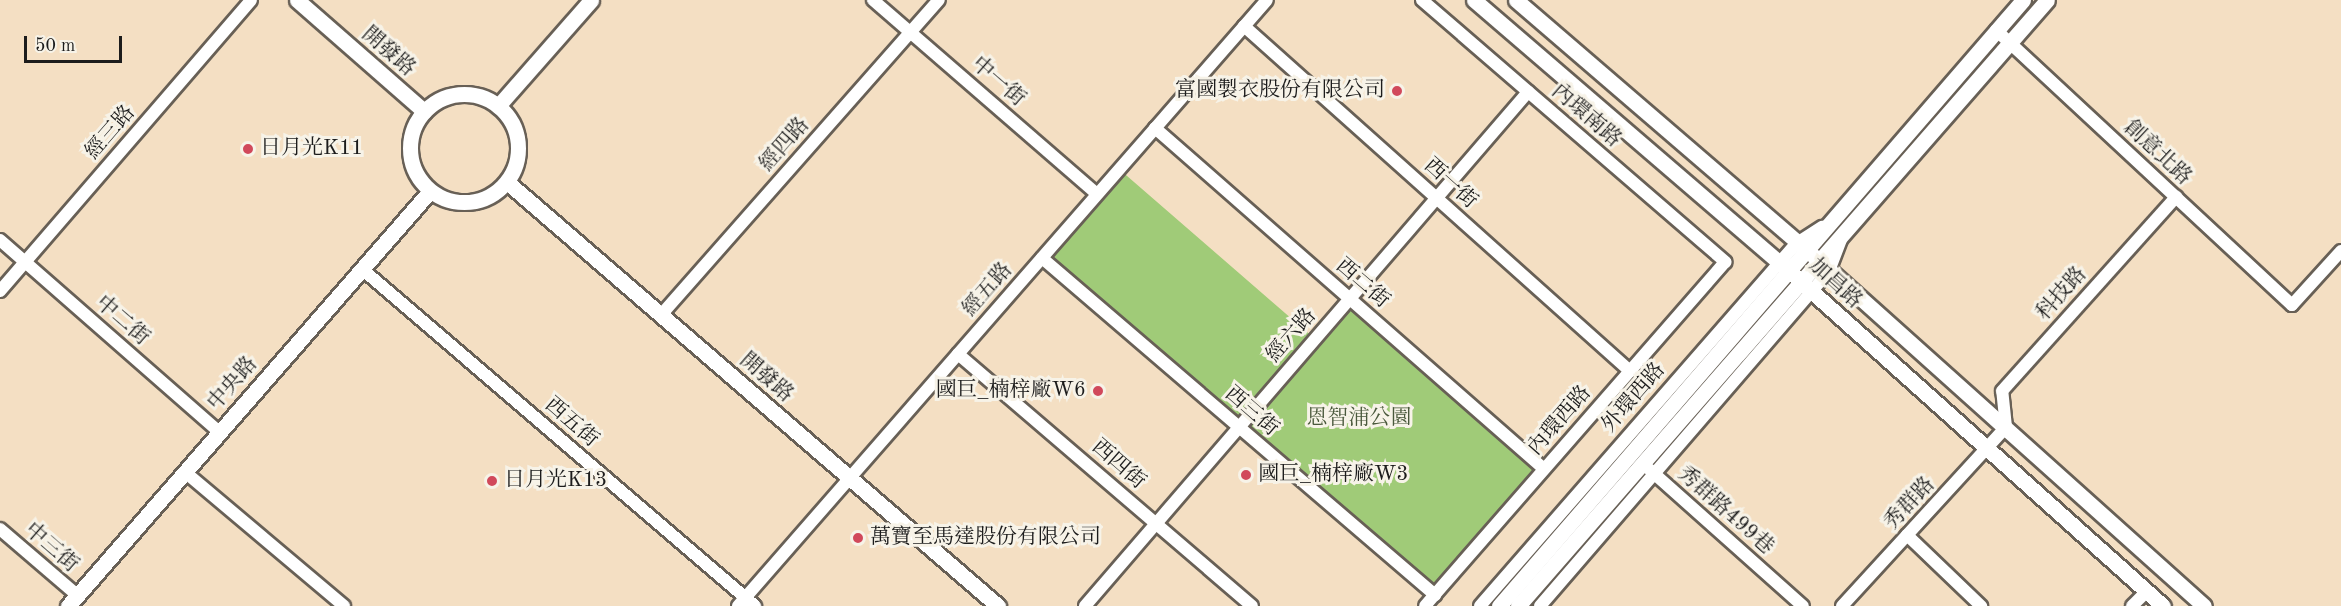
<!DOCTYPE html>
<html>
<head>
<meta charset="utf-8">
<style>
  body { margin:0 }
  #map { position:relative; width:2341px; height:606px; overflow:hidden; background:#f4dfc3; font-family:"Old Standard TT","Noto Serif TC",serif }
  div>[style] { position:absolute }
  .green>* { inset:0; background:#a0cb78 }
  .roads { filter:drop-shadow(2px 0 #686056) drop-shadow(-2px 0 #686056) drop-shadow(0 2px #686056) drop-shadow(0 -2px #686056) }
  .minor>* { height:12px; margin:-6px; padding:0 6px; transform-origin:6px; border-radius:6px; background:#fff }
  .tertiary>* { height:15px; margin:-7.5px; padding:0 7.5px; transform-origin:7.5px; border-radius:7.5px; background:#fff }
  .tertiary>.ring { margin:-7.5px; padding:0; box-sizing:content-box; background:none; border:15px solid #fff; border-radius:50% }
  .dots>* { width:16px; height:16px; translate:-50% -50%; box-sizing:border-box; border:3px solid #f7f3e8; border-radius:50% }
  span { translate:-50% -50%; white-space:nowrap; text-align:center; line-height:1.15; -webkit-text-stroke:6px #f7f3e8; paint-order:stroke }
  .street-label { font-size:21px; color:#1c1c1c }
  .poi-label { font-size:21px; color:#1c1c1c }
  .right { translate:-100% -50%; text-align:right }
  .left { translate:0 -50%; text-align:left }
  .park-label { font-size:21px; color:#4a593c }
  .scale { position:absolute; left:24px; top:36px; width:98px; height:27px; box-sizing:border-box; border:3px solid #1c1c1c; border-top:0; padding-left:8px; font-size:18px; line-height:21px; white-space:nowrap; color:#1c1c1c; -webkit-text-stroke:4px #f7f3e8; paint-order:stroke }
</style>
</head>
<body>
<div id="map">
  <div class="green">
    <div style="clip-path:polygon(1119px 169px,1315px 339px,1350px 299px,1544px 469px,1435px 595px,1042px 258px)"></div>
  </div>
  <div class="roads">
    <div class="minor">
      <div style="left:873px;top:0;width:296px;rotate:40.9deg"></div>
      <div style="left:1422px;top:0;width:401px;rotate:40.8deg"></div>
      <div style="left:1725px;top:262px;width:456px;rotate:131.1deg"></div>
      <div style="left:1244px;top:26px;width:518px;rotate:41.79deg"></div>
      <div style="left:1996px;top:30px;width:404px;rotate:42.9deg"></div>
      <div style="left:2292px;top:305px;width:73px;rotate:-47.8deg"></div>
      <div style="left:1155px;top:128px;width:517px;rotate:41.24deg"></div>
      <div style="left:0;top:240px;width:291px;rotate:41.2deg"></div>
      <div style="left:1042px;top:258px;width:518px;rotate:40.61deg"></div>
      <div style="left:362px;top:269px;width:518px;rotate:40.61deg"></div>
      <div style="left:0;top:291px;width:384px;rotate:-49.2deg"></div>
      <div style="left:661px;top:315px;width:420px;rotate:-48.6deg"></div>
      <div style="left:958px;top:354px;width:387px;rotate:40.6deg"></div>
      <div style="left:1649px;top:469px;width:206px;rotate:41.7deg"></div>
      <div style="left:185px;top:472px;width:208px;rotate:40.1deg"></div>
      <div style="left:0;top:529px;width:101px;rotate:40.6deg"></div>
      <div style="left:1907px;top:535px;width:103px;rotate:43.8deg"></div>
      <div style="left:738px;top:606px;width:804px;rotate:-48.88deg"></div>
      <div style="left:1085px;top:606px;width:679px;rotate:-49.24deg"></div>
      <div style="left:1480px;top:606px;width:482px;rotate:-48.9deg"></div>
      <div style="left:1797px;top:243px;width:30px;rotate:-33deg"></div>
      <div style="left:1540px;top:606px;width:442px;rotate:-49.2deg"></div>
      <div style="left:1829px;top:271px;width:33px;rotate:-69deg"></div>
      <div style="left:1842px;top:606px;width:243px;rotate:-47.5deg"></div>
      <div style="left:2006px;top:427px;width:36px;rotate:-96deg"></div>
      <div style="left:2002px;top:391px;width:261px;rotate:-48.1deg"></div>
      <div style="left:2132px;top:606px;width:21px;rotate:-45deg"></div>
    </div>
    <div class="tertiary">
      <div style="left:297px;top:0;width:169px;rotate:41.2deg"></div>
      <div style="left:1474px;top:0;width:416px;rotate:40.7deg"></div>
      <div style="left:1789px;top:271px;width:502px;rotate:41.85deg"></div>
      <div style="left:1516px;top:0;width:399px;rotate:40.7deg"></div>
      <div style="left:1818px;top:260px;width:518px;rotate:41.87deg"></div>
      <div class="ring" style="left:410px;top:94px;width:93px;height:93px"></div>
      <div style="left:498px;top:106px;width:141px;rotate:-48.7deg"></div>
      <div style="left:507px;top:182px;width:649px;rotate:40.81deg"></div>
      <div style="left:68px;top:606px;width:551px;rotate:-48.9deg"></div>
      <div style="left:1499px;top:606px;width:801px;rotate:-49.15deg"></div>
      <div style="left:1518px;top:606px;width:804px;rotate:-48.88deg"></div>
    </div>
  </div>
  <div class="dots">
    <div style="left:1397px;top:91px;background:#d1495b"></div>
    <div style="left:248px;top:149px;background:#d1495b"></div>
    <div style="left:1098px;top:391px;background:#d1495b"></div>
    <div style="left:1246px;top:475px;background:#d1495b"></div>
    <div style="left:492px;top:481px;background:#d1495b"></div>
    <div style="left:858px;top:538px;background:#d1495b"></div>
  </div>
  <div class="street-label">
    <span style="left:388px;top:52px;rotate:41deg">開發路</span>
    <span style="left:998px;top:82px;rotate:41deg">中一街</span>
    <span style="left:1586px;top:116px;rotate:41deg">內環南路</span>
    <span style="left:111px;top:133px;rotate:-49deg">經三路</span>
    <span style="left:785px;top:145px;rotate:-49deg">經四路</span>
    <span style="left:2157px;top:153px;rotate:43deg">創意北路</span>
    <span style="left:1450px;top:184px;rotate:42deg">西一街</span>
    <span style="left:1362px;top:284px;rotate:41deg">西二街</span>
    <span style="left:1835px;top:284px;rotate:42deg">加昌路</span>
    <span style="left:988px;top:290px;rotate:-49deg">經五路</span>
    <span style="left:2062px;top:294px;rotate:-48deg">科技路</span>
    <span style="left:122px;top:321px;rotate:41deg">中二街</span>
    <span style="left:1292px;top:336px;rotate:-49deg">經六路</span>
    <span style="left:766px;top:378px;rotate:41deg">開發路</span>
    <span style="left:233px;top:384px;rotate:-49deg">中央路</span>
    <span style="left:1634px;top:398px;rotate:-49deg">外環西路</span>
    <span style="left:1251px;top:412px;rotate:41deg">西三街</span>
    <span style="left:1560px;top:421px;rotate:-49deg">內環西路</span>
    <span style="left:571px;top:423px;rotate:41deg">西五街</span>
    <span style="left:1118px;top:465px;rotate:41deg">西四街</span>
    <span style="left:1910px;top:504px;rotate:-47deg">秀群路</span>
    <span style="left:1725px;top:511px;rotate:42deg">秀群路499巷</span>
    <span style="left:51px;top:548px;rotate:41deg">中三街</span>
  </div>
  <div class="poi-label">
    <span class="right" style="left:1385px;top:91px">富國製衣股份有限公司</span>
    <span class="left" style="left:260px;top:149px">日月光K11</span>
    <span class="right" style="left:1086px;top:391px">國巨_楠梓廠W6</span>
    <span class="left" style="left:1258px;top:475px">國巨_楠梓廠W3</span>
    <span class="left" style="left:504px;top:481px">日月光K13</span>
    <span class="left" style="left:870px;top:538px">萬寶至馬達股份有限公司</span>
  </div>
  <div class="park-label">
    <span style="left:1359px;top:419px">恩智浦公園</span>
  </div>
  <div class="scale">50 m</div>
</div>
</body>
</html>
